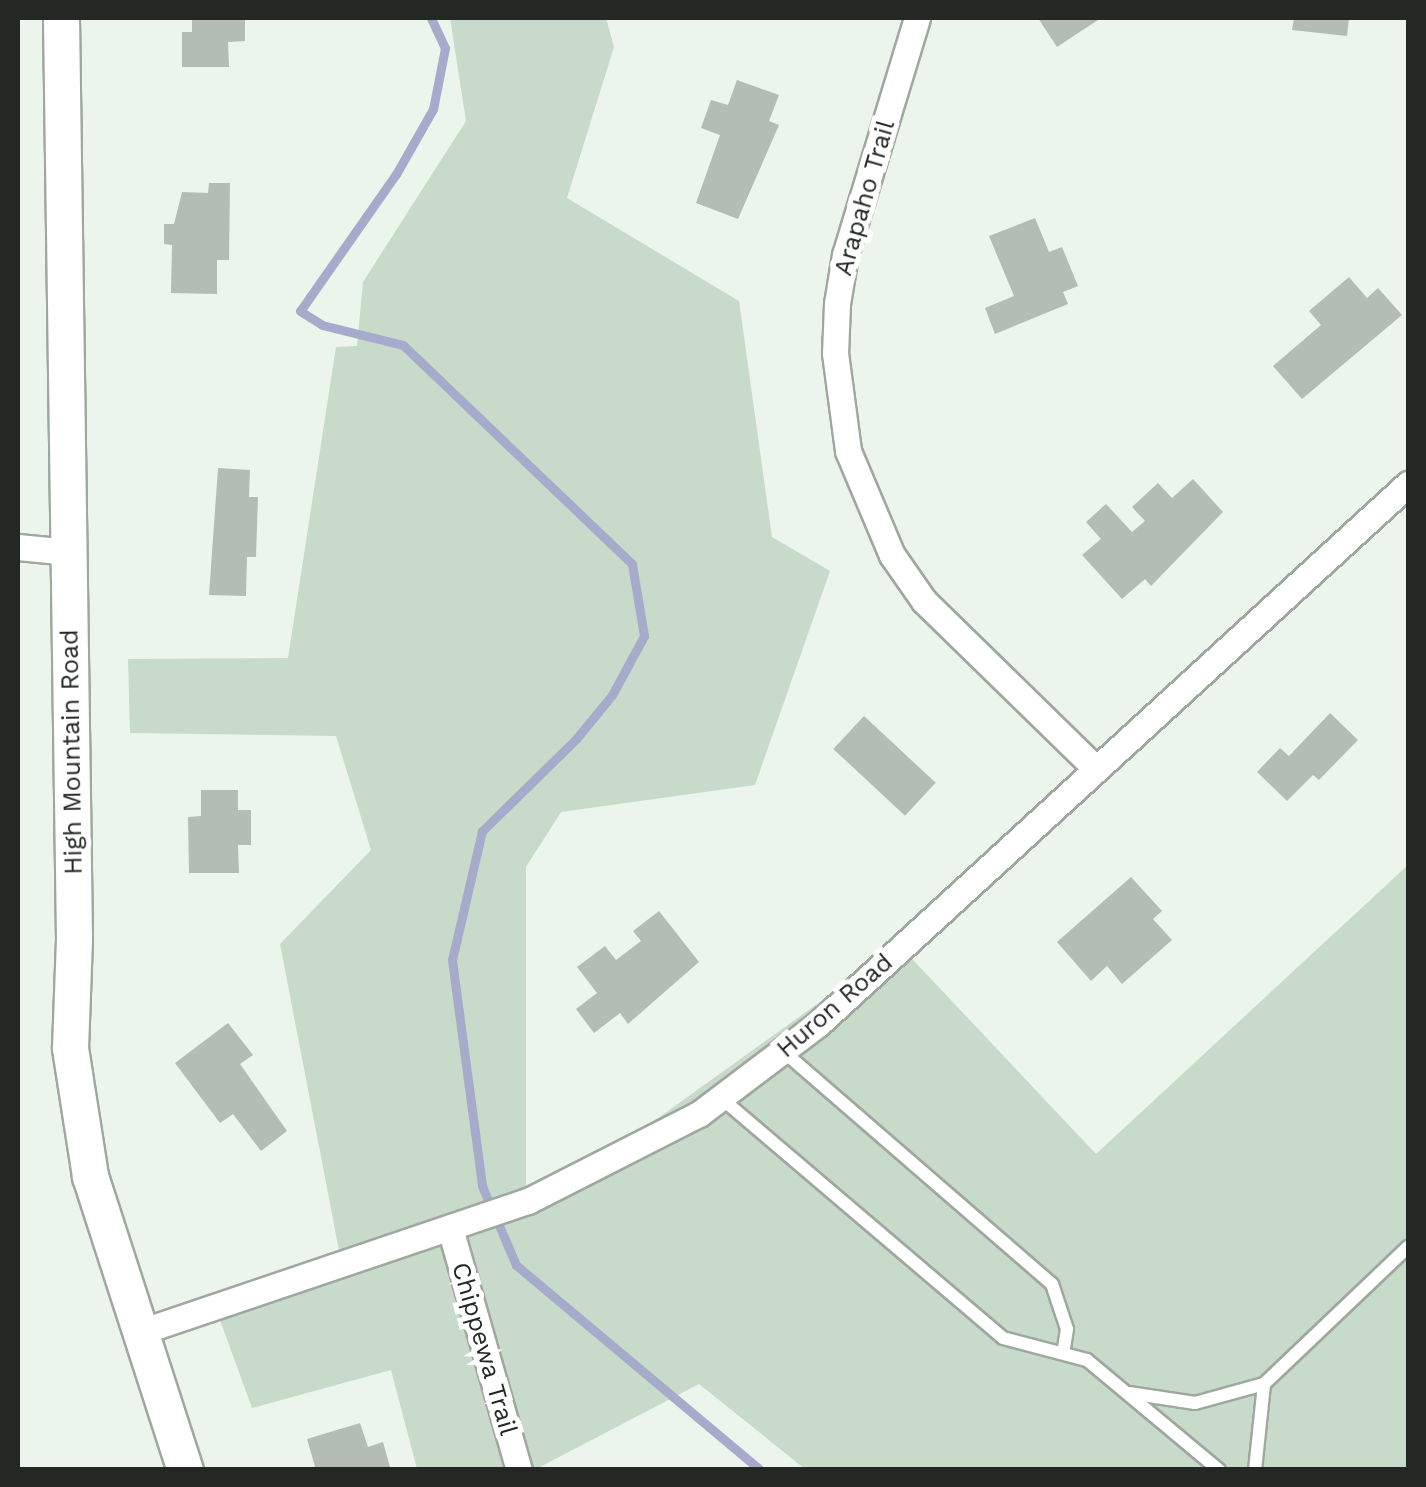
<!DOCTYPE html>
<html>
<head>
<meta charset="utf-8">
<style>
  body { margin:0 }
  #map { position:relative; width:1426px; height:1487px; overflow:hidden; background:#ebf5eb; font-family:"Work Sans",sans-serif }
  div>[style] { position:absolute }
  .green>* { inset:0; background:#c8dac9 }
  .stream>* { height:9px; margin:-4.5px; padding:0 4.5px; transform-origin:4.5px; border-radius:4.5px; background:#a7abcb }
  .building>* { inset:0; background:#b4bdb4; transform-origin:0 0 }
  .roads { filter:drop-shadow(2px 0 #9fa89f) drop-shadow(-2px 0 #9fa89f) drop-shadow(0 2px #9fa89f) drop-shadow(0 -2px #9fa89f) }
  .service>* { height:12px; margin:-6px; padding:0 6px; transform-origin:6px; border-radius:6px; background:#fff }
  .minor>* { height:25px; margin:-12.5px; padding:0 12.5px; transform-origin:12.5px; border-radius:12.5px; background:#fff }
  .secondary>* { height:35px; margin:-17.5px; padding:0 17.5px; transform-origin:17.5px; border-radius:17.5px; background:#fff }
  span { translate:-50% -50%; white-space:nowrap; text-align:center; line-height:1.15; -webkit-text-stroke:10px #fff; paint-order:stroke }
  .street-label { font-size:25px; color:#242824 }
  .frame { position:absolute; inset:0; border:20px solid #242824; pointer-events:none }
</style>
</head>
<body>
<div id="map">
  <div class="green">
    <div style="clip-path:polygon(450px 18px,606px 18px,614px 47px,567px 198px,739px 301px,772px 537px,830px 571px,755px 785px,561px 812px,526px 867px,526px 1213px,899px 945px,1096px 1154px,1408px 865px,1408px 1469px,805px 1469px,699px 1384px,536px 1469px,417px 1469px,391px 1370px,252px 1408px,217px 1312px,343px 1271px,280px 944px,371px 850px,336px 736px,130px 733px,128px 659px,288px 658px,336px 347px,357px 346px,363px 282px,466px 121px)"></div>
  </div>
  <div class="stream">
    <div style="left:431px;top:18px;width:33px;rotate:65deg"></div>
    <div style="left:445px;top:48px;width:62px;rotate:101.1deg"></div>
    <div style="left:433px;top:109px;width:75px;rotate:119.6deg"></div>
    <div style="left:396px;top:174px;width:167px;rotate:125deg"></div>
    <div style="left:300px;top:311px;width:26px;rotate:32deg"></div>
    <div style="left:322px;top:325px;width:83px;rotate:13.9deg"></div>
    <div style="left:403px;top:345px;width:317px;rotate:43.7deg"></div>
    <div style="left:632px;top:564px;width:73px;rotate:80.5deg"></div>
    <div style="left:644px;top:636px;width:67px;rotate:118.5deg"></div>
    <div style="left:612px;top:695px;width:57px;rotate:129.3deg"></div>
    <div style="left:576px;top:739px;width:132px;rotate:135.6deg"></div>
    <div style="left:482px;top:831px;width:132px;rotate:103.1deg"></div>
    <div style="left:452px;top:960px;width:228px;rotate:82.4deg"></div>
    <div style="left:482px;top:1186px;width:86px;rotate:66.7deg"></div>
    <div style="left:516px;top:1265px;width:319px;rotate:40deg"></div>
  </div>
  <div class="building">
    <div style="clip-path:polygon(192px 18px,245px 18px,245px 41px,228px 42px,229px 67px,182px 67px,182px 32px,192px 32px)"></div>
    <div style="clip-path:polygon(1038px 18px,1101px 18px,1057px 47px)"></div>
    <div style="clip-path:polygon(1294px 18px,1349px 18px,1347px 36px,1292px 30px)"></div>
    <div style="clip-path:polygon(737px 80px,779px 95px,769px 121px,779px 125px,738px 219px,696px 203px,720px 135px,701px 128px,711px 100px,728px 105px)"></div>
    <div style="clip-path:polygon(209px 183px,230px 183px,229px 260px,217px 260px,217px 294px,171px 293px,172px 245px,164px 244px,164px 224px,174px 224px,182px 192px,208px 193px)"></div>
    <div style="clip-path:polygon(1035px 218px,1049px 252px,1062px 247px,1078px 286px,1063px 292px,1068px 304px,995px 334px,985px 308px,1014px 296px,989px 236px)"></div>
    <div style="clip-path:polygon(1349px 277px,1367px 298px,1378px 288px,1402px 315px,1302px 399px,1273px 366px,1321px 325px,1309px 311px)"></div>
    <div style="clip-path:polygon(218px 468px,250px 470px,249px 497px,258px 497px,256px 557px,247px 557px,246px 596px,209px 595px)"></div>
    <div style="clip-path:polygon(1193px 479px,1223px 512px,1151px 586px,1145px 579px,1122px 599px,1082px 555px,1101px 539px,1086px 522px,1106px 504px,1132px 532px,1145px 521px,1132px 507px,1158px 483px,1172px 498px)"></div>
    <div style="clip-path:polygon(1330px 713px,1358px 740px,1319px 780px,1313px 775px,1287px 801px,1257px 772px,1280px 748px,1289px 756px)"></div>
    <div style="left:864px;top:716px;width:98px;height:45px;rotate:43deg"></div>
    <div style="clip-path:polygon(201px 790px,238px 790px,238px 810px,251px 810px,251px 845px,238px 845px,239px 873px,189px 873px,188px 817px,201px 816px)"></div>
    <div style="clip-path:polygon(1131px 877px,1162px 911px,1153px 919px,1172px 940px,1122px 984px,1107px 966px,1091px 981px,1057px 942px)"></div>
    <div style="clip-path:polygon(659px 911px,699px 962px,628px 1024px,620px 1013px,594px 1033px,576px 1009px,597px 993px,577px 967px,605px 946px,616px 960px,641px 941px,633px 931px)"></div>
    <div style="clip-path:polygon(228px 1023px,253px 1055px,240px 1064px,287px 1131px,261px 1151px,233px 1114px,220px 1123px,175px 1063px)"></div>
    <div style="clip-path:polygon(360px 1423px,368px 1447px,383px 1442px,390px 1467px,316px 1470px,307px 1439px)"></div>
  </div>
  <div class="roads">
    <div class="service">
      <div style="left:784px;top:1052px;width:354px;rotate:40.9deg"></div>
      <div style="left:1052px;top:1284px;width:47px;rotate:71.6deg"></div>
      <div style="left:1067px;top:1329px;width:24px;rotate:99deg"></div>
      <div style="left:721px;top:1098px;width:370px;rotate:40.4deg"></div>
      <div style="left:1003px;top:1338px;width:87px;rotate:14.7deg"></div>
      <div style="left:1087px;top:1360px;width:172px;rotate:39.8deg"></div>
      <div style="left:1129px;top:1393px;width:67px;rotate:8.6deg"></div>
      <div style="left:1195px;top:1403px;width:72px;rotate:-15.4deg"></div>
      <div style="left:1264px;top:1384px;width:199px;rotate:-43.6deg"></div>
      <div style="left:1255px;top:1470px;width:86px;rotate:-84deg"></div>
    </div>
    <div class="minor">
      <div style="left:917px;top:18px;width:248px;rotate:106.9deg"></div>
      <div style="left:845px;top:255px;width:50px;rotate:99.3deg"></div>
      <div style="left:837px;top:304px;width:49px;rotate:92.3deg"></div>
      <div style="left:835px;top:353px;width:99px;rotate:82.4deg"></div>
      <div style="left:848px;top:451px;width:113px;rotate:67.1deg"></div>
      <div style="left:892px;top:555px;width:56px;rotate:55.2deg"></div>
      <div style="left:924px;top:601px;width:240px;rotate:44.3deg"></div>
      <div style="left:18px;top:547px;width:51px;rotate:5.6deg"></div>
      <div style="left:450px;top:1228px;width:252px;rotate:74.1deg"></div>
      <div style="left:140px;top:1332px;width:410px;rotate:-18.7deg"></div>
      <div style="left:528px;top:1201px;width:192px;rotate:-27deg"></div>
      <div style="left:699px;top:1114px;width:149px;rotate:-37.1deg"></div>
      <div style="left:818px;top:1024px;width:800px;rotate:-42.47deg"></div>
    </div>
    <div class="secondary">
      <div style="left:61px;top:18px;width:921px;rotate:89.19deg"></div>
      <div style="left:74px;top:939px;width:109px;rotate:92.1deg"></div>
      <div style="left:70px;top:1048px;width:130px;rotate:81.1deg"></div>
      <div style="left:90px;top:1176px;width:309px;rotate:72.1deg"></div>
    </div>
  </div>
  <div class="street-label">
    <span style="left:865px;top:198px;rotate:-74deg">Arapaho Trail</span>
    <span style="left:72px;top:752px;rotate:-91deg">High Mountain Road</span>
    <span style="left:835px;top:1006px;rotate:-41deg">Huron Road</span>
    <span style="left:484px;top:1349px;rotate:74deg">Chippewa Trail</span>
  </div>
  <div class="frame"></div>
</div>
</body>
</html>
